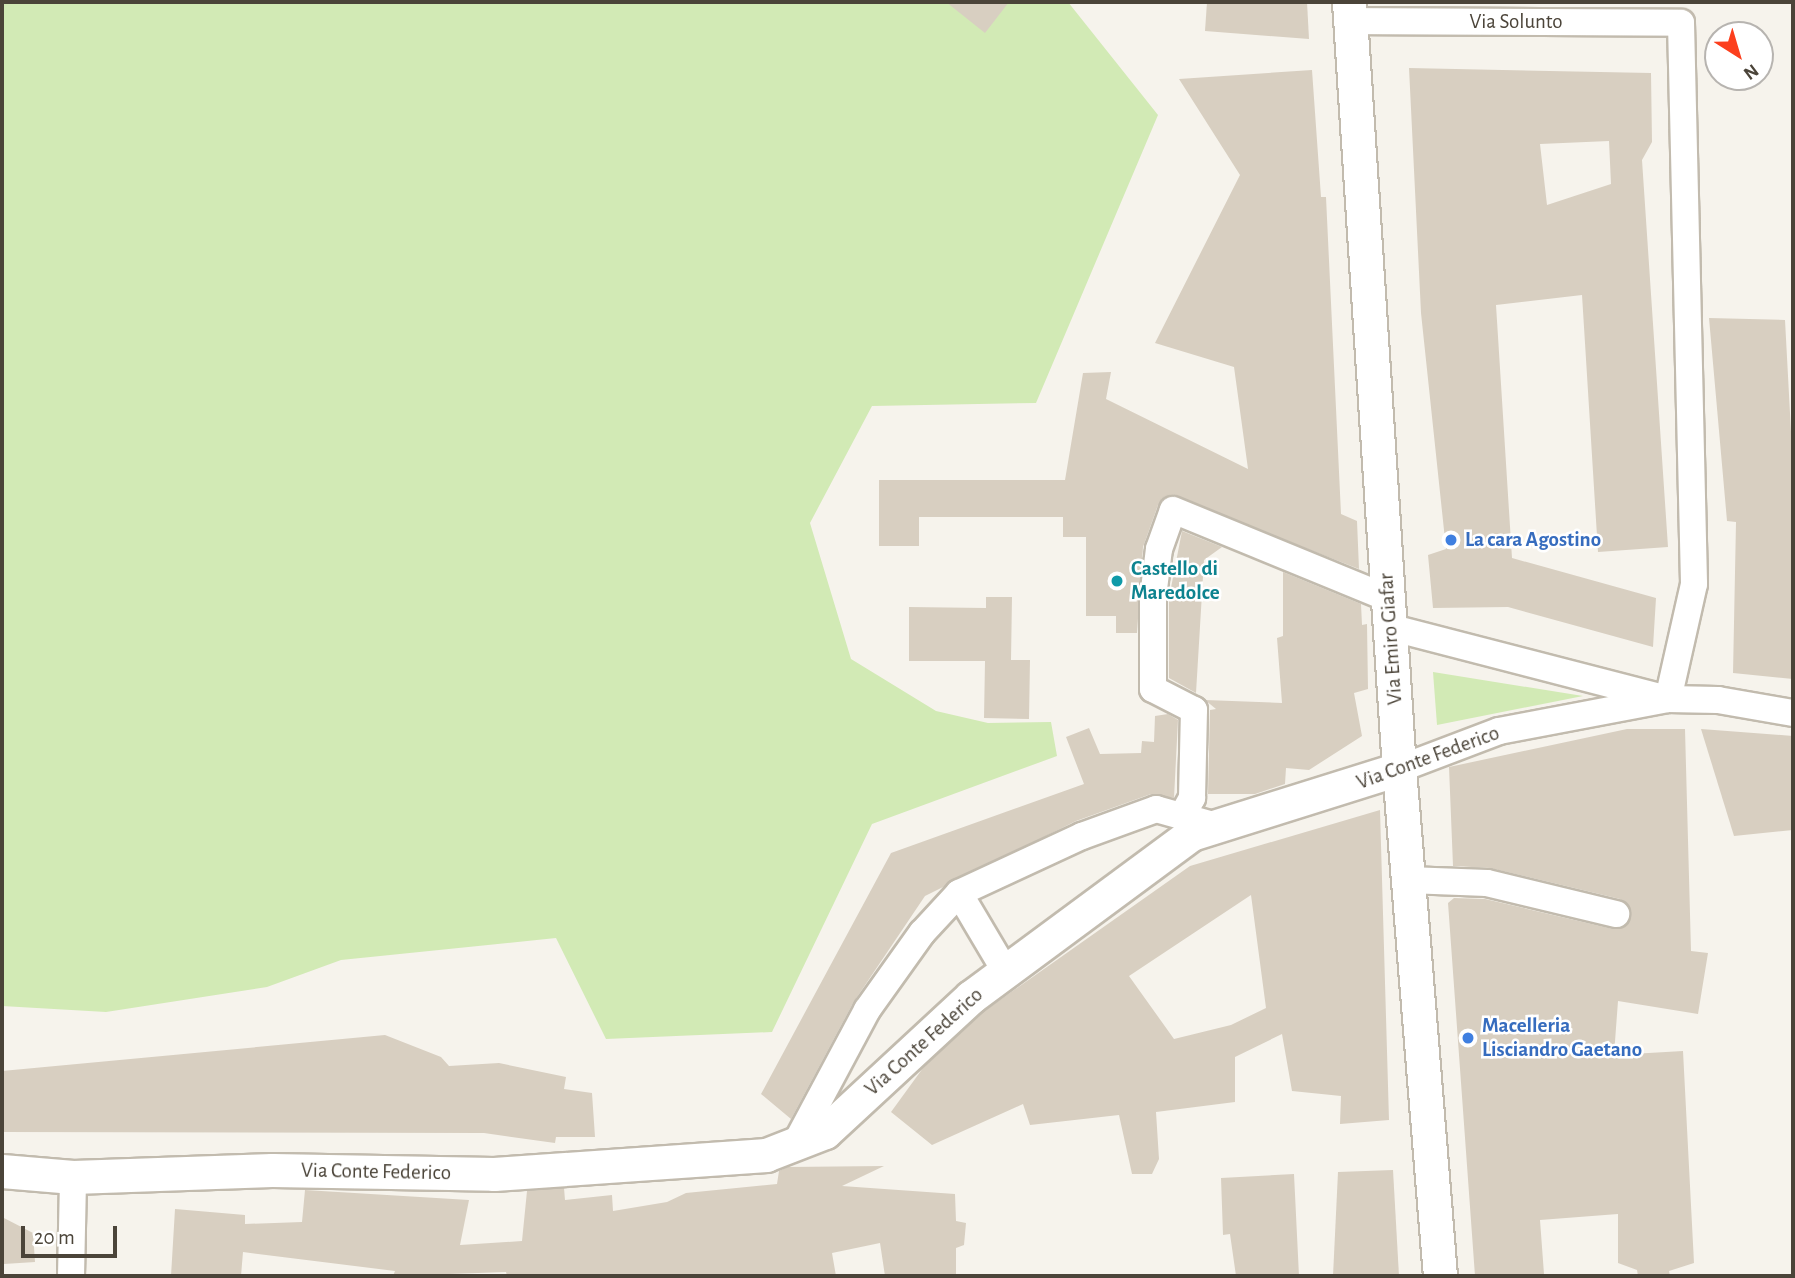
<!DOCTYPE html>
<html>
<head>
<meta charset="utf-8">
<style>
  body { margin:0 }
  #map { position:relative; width:1795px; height:1278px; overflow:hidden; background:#f6f3ec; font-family:"Alegreya Sans",sans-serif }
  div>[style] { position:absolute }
  .green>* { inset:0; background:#d2eab5 }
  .building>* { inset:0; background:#d8cfc1 }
  .roads { filter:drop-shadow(2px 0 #c2bbae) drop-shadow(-2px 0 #c2bbae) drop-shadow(0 2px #c2bbae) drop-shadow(0 -2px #c2bbae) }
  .minor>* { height:26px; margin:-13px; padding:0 13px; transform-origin:13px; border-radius:13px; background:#fff }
  .tertiary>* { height:33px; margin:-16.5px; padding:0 16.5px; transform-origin:16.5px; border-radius:16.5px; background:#fff }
  .dots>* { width:19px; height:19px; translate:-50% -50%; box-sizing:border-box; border:4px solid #fff; border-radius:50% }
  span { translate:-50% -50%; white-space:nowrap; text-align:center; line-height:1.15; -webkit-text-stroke:5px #fff; paint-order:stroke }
  .street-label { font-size:21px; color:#4b4439 }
  .shop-label { font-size:21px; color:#366cbe; font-weight:700 }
  .left { translate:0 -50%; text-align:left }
  .culture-label { font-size:21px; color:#0d838f; font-weight:700 }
  .frame { position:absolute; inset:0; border:4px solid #4b4439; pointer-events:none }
  .north { position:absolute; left:1704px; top:21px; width:70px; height:70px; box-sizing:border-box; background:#fff; border:2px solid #b7b4b0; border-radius:50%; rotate:143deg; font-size:19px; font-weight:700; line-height:28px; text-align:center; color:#4b4439 }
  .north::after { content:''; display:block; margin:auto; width:24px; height:32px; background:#fc3f1d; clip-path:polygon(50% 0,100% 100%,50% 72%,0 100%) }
  .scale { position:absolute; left:21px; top:1226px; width:96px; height:32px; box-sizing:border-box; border:4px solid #4b4439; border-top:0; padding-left:9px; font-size:21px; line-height:24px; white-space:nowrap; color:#4b4439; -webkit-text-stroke:5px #fff; paint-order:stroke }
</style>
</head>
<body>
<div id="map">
  <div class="green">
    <div style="clip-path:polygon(2px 2px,1068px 2px,1158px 115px,1036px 403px,872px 406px,810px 523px,851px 659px,936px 711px,988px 723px,1051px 722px,1057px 756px,872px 824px,772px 1032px,606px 1039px,556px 938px,341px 960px,267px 987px,106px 1012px,2px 1006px)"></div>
    <div style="clip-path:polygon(1433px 672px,1583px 696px,1437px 725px)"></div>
  </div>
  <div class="building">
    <div style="clip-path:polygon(946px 2px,1009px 2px,985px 33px)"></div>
    <div style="clip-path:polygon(1207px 2px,1307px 2px,1309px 39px,1205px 31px)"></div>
    <div style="clip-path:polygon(evenodd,1409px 68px,1651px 73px,1652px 142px,1642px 160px,1668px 547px,1598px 552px,1582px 295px,1496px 305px,1512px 558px,1656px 598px,1653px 647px,1508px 607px,1433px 608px,1428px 555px,1446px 549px,1421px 313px,1409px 68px,1609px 141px,1611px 184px,1547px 205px,1540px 144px,1609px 141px)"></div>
    <div style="clip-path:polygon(1312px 70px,1321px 197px,1326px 197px,1341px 514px,1357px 521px,1359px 569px,1170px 495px,1158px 505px,1143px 547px,1137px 633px,1116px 633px,1116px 616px,1086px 616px,1086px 537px,1063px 537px,1063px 517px,919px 517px,919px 546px,879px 546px,879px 480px,1065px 480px,1083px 373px,1111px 372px,1106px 399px,1248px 469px,1234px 367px,1155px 343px,1240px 175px,1179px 79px)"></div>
    <div style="clip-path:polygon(1709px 318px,1785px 320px,1793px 469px,1793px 679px,1733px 673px,1736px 522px,1727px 521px)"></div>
    <div style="clip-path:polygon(1182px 531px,1222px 547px,1204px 560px,1196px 693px,1169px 678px,1169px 598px)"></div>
    <div style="clip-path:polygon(1283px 572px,1361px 604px,1362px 625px,1367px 624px,1368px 689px,1354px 693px,1362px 736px,1309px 770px,1286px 768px,1285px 784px,1255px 794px,1208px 794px,1210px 710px,1216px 709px,1205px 700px,1282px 703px,1277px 638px,1283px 636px)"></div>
    <div style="clip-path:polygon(986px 597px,1012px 597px,1011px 660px,1030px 660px,1029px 719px,984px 718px,985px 661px,909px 661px,909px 607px,986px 608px)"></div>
    <div style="clip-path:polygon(1168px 714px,1178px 720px,1174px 798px,1151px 794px,1076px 821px,925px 896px,853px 1003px,791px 1119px,761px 1094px,891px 853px,1084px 784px,1066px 737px,1089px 728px,1100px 754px,1141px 753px,1142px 741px,1154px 742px,1155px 716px)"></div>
    <div style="clip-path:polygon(1627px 729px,1685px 729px,1691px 951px,1708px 953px,1698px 1014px,1618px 1001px,1614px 1055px,1683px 1051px,1694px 1263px,1669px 1271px,1670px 1276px,1638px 1276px,1637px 1270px,1618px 1263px,1618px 1214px,1540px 1220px,1544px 1274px,1475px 1276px,1448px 903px,1454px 898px,1485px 899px,1613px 929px,1628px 924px,1631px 910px,1620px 899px,1490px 868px,1453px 866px,1449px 767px)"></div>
    <div style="clip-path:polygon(1701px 729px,1793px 736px,1793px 830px,1734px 836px)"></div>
    <div style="clip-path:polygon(evenodd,1380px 810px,1389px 1120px,1340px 1124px,1341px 1096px,1292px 1091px,1282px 1034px,1235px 1057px,1235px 1102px,1156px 1112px,1159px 1159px,1152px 1174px,1132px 1174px,1119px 1115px,1030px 1125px,1023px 1104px,932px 1145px,891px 1112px,923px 1068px,983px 1012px,1190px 866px,1380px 810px,1251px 895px,1266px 1008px,1231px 1025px,1174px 1039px,1129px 976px,1251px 895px)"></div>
    <div style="clip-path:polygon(385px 1035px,441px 1057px,449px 1066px,499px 1063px,566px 1077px,564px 1089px,592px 1093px,595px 1137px,556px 1137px,555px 1143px,484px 1133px,2px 1132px,2px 1071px)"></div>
    <div style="clip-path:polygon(884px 1166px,842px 1186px,955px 1194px,956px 1221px,966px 1223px,964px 1245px,956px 1248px,956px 1276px,885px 1276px,880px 1243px,832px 1253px,836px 1276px,507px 1276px,506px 1272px,393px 1276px,395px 1271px,243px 1252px,241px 1276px,171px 1276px,175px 1209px,245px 1215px,245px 1224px,302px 1222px,305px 1190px,469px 1200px,460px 1245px,522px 1241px,527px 1191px,564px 1188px,565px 1200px,612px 1195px,613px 1211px,667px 1202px,686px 1193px,777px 1184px,779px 1171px,788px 1167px)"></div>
    <div style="clip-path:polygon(1393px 1170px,1399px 1276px,1333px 1276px,1338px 1172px)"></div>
    <div style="clip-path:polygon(1294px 1174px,1299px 1276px,1236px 1276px,1230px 1234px,1223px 1235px,1221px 1178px)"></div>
    <div style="clip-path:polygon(2px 1217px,33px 1233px,35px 1262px,4px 1264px)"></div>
  </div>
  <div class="roads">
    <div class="minor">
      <div style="left:1350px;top:21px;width:331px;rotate:0.3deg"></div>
      <div style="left:1681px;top:23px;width:561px;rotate:88.67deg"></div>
      <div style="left:1694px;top:584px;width:118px;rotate:102.7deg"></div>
      <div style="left:1389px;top:627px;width:276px;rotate:14.5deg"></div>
      <div style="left:1399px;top:769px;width:107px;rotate:-20.8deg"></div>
      <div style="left:1499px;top:731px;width:172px;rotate:-10.7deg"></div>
      <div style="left:1668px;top:699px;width:50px;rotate:1.1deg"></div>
      <div style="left:1718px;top:700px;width:76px;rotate:9.8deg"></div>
      <div style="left:1182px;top:816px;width:21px;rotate:-61deg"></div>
      <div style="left:1192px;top:798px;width:88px;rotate:-88.7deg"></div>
      <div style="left:1194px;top:710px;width:46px;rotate:-152.9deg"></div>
      <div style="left:1153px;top:689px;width:92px;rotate:-90deg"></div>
      <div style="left:1153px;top:597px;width:48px;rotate:-82.9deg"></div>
      <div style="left:1159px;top:549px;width:41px;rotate:-70.3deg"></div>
      <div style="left:1173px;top:510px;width:232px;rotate:22.3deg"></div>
      <div style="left:1408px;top:880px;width:79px;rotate:2.2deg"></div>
      <div style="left:1487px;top:883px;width:133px;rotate:13.5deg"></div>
      <div style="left:959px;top:893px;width:92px;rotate:59.3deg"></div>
      <div style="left:796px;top:1143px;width:151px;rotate:-61.9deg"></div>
      <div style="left:867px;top:1010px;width:95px;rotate:-54.5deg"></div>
      <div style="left:922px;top:933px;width:54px;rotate:-47.2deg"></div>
      <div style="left:959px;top:893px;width:136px;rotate:-24.9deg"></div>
      <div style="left:1082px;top:836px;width:79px;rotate:-20deg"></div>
      <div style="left:1156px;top:809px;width:63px;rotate:15.6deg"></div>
      <div style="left:71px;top:1276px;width:99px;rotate:-88.8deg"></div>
    </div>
    <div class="tertiary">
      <div style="left:1349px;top:2px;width:769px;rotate:86.27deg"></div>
      <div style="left:1399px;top:769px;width:509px;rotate:85.38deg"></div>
      <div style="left:2px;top:1171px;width:71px;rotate:4.8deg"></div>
      <div style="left:73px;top:1177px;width:199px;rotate:-2deg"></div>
      <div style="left:272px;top:1170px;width:222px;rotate:1deg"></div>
      <div style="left:494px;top:1174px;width:273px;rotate:-4deg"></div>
      <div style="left:766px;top:1155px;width:63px;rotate:-21.3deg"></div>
      <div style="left:825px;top:1132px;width:199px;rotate:-42.8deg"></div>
      <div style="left:971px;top:997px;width:274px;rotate:-36.5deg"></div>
      <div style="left:1191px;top:834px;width:218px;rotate:-17.4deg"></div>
    </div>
  </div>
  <div class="dots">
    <div style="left:1451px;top:540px;background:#3f7fe0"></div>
    <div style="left:1117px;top:581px;background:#0f9aa8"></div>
    <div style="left:1468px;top:1038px;background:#3f7fe0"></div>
  </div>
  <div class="street-label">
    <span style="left:1516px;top:22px">Via Solunto</span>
    <span style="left:1391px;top:639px;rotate:-94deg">Via Emiro Giafar</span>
    <span style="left:1428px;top:758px;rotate:-20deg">Via Conte Federico</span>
    <span style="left:924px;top:1042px;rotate:-42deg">Via Conte Federico</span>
    <span style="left:376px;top:1172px;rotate:1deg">Via Conte Federico</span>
  </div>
  <div class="shop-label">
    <span class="left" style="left:1465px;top:540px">La cara Agostino</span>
    <span class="left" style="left:1482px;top:1038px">Macelleria<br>Lisciandro Gaetano</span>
  </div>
  <div class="culture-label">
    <span class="left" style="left:1131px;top:581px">Castello di<br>Maredolce</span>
  </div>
  <div class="frame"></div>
  <div class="north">N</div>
  <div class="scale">20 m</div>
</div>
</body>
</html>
